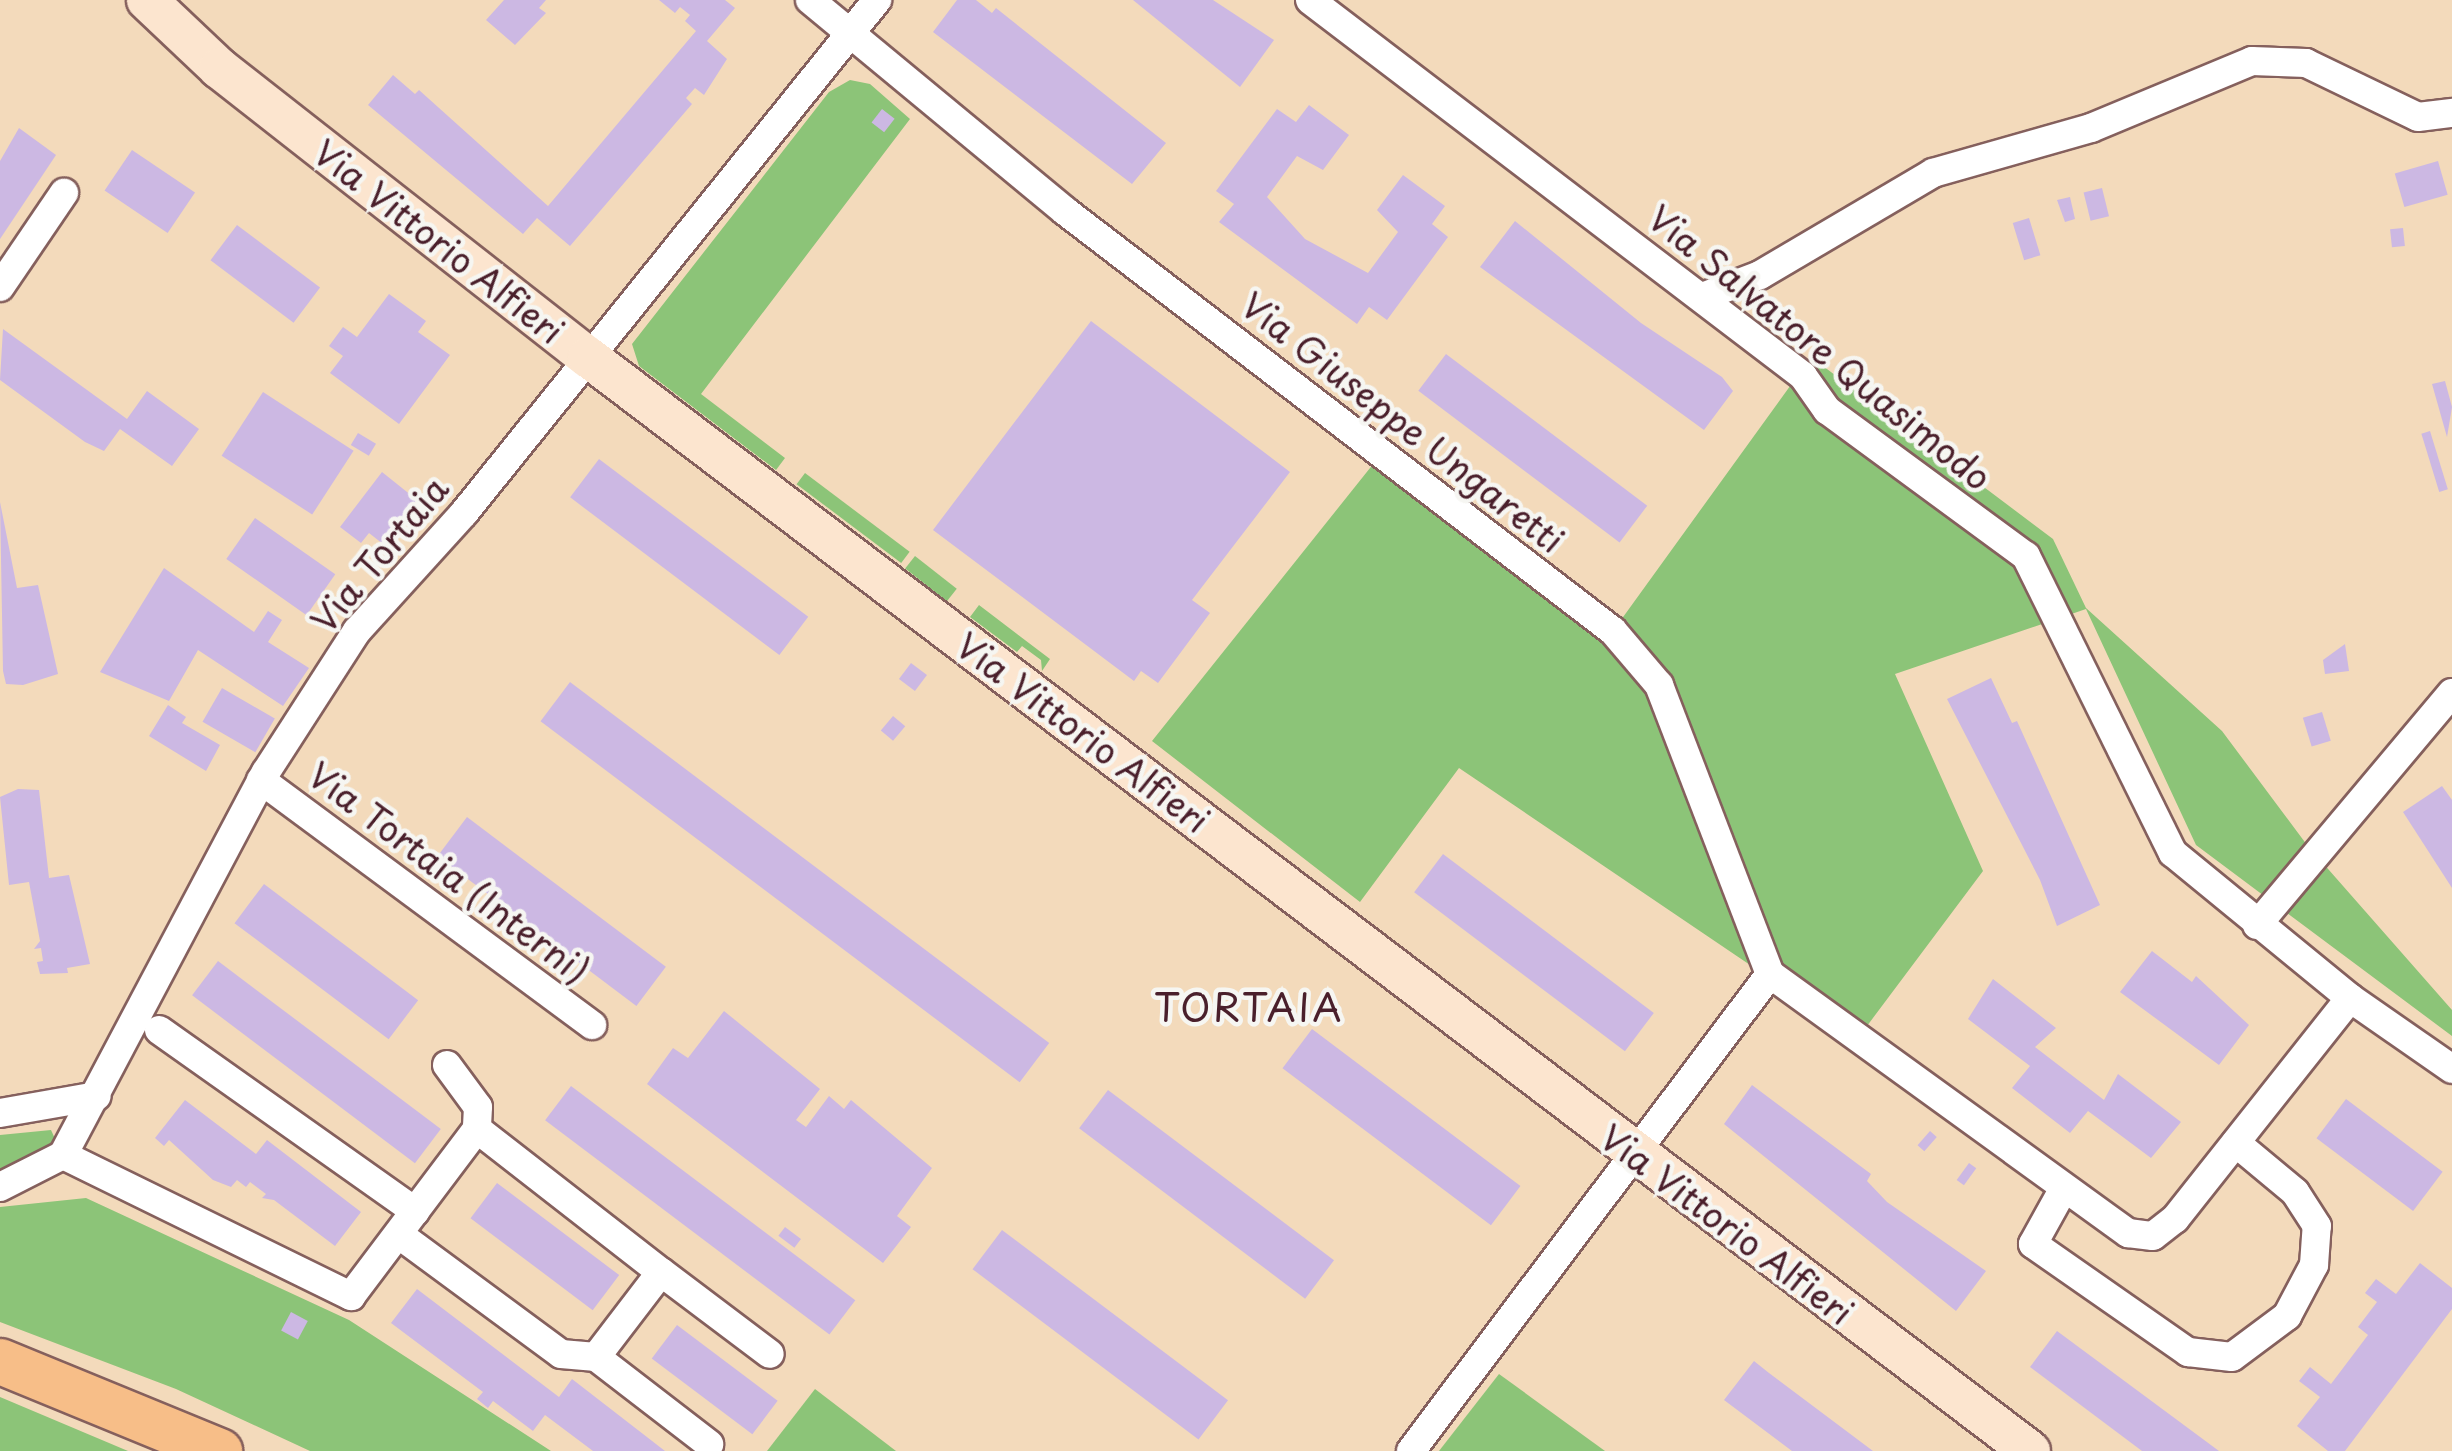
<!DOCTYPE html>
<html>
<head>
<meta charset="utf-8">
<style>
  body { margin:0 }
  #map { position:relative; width:2452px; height:1451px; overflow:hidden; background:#f3dabb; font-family:"Playpen Sans",sans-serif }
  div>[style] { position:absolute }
  .green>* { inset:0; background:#8cc478; transform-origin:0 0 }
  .building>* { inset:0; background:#ccb8e3; transform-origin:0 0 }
  .roads { filter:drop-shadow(2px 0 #85605d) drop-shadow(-2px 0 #85605d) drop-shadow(0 2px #85605d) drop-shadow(0 -2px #85605d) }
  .street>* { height:28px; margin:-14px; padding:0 14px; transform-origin:14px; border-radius:14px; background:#fff }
  .secondary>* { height:40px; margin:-20px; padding:0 20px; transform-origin:20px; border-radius:20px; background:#fce5cf }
  .primary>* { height:45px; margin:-22.5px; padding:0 22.5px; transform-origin:22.5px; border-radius:22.5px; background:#f7be88 }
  span { translate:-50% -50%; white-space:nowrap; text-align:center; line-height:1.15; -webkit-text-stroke:9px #f6f6f2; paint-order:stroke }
  .street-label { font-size:35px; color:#4a1f2b }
  .neighbourhood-label { font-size:38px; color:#4a1f2b; letter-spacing:2.5px }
</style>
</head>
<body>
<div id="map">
  <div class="green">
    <div style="clip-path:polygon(850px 80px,870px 84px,910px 119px,701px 394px,785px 458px,776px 470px,639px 366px,632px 344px,829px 92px)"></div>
    <div style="clip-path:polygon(1811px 357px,2053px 539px,2086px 608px,2222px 731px,2307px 845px,2452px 1010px,2452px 1036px,2196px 845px,2086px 609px,1895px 674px,1983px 871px,1858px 1038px,1459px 768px,1360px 902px,1152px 741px,1382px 453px,1613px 631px)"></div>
    <div style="left:805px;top:473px;width:131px;height:14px;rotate:37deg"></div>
    <div style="left:915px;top:556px;width:53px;height:16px;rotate:38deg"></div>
    <div style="clip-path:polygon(979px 605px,1050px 659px,1042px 671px,1041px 660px,1022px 646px,1017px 652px,970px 617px)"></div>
    <div style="clip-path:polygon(51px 1130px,56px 1141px,0 1173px,0 1135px)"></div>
    <div style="clip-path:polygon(86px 1198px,349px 1320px,551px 1451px,310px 1451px,176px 1389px,0 1322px,0 1207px)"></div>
    <div style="clip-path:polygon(1499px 1374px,1605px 1451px,1439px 1451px)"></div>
    <div style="clip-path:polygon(815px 1389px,896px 1451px,767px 1451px)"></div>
    <div style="clip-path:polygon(0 1397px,128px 1451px,0 1451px)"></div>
  </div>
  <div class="building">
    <div style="clip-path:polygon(504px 0,546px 0,539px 8px,546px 13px,515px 45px,486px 20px)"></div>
    <div style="clip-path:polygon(659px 0,725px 0,735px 8px,707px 41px,727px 59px,704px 95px,695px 88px,686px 98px,692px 104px,570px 246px,537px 218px,523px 234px,368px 105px,393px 75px,415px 94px,419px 90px,548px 206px,696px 31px,685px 21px,690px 15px,680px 7px,675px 13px)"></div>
    <div style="clip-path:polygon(957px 0,976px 0,992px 13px,996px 8px,1166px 143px,1132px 184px,933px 32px)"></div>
    <div style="clip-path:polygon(1133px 0,1213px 0,1274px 40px,1240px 87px)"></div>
    <div style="clip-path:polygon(1309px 105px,1349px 135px,1323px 170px,1297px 156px,1267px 197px,1305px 239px,1368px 273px,1398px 232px,1377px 210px,1403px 175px,1445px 206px,1432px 224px,1448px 237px,1387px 320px,1369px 307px,1357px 324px,1219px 222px,1234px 204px,1216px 191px,1277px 109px,1296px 122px)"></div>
    <div style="left:882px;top:109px;width:16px;height:17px;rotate:38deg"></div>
    <div style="clip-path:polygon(19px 128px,56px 155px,0 239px,0 161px)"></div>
    <div style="left:132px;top:150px;width:76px;height:49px;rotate:34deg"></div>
    <div style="left:2438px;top:161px;width:35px;height:45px;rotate:74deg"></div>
    <div style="left:2102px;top:188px;width:29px;height:19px;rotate:76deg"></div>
    <div style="clip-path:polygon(2070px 197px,2075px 219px,2065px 222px,2057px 200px)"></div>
    <div style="left:2029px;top:218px;width:39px;height:17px;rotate:73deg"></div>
    <div style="clip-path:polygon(1515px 221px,1641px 323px,1722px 377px,1733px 391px,1704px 430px,1480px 267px)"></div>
    <div style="left:237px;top:225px;width:104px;height:44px;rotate:37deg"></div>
    <div style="left:2403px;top:228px;width:18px;height:13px;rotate:84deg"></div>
    <div style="clip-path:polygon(389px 294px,426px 321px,418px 332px,450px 355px,399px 424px,330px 373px,343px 356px,329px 346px,343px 327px,357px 337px)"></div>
    <div style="clip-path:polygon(1091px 321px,1290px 472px,1192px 600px,1210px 613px,1158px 683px,1141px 671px,1134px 681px,933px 530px)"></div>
    <div style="clip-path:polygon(3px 329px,127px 419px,147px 391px,199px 429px,172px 466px,120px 429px,104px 451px,85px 442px,0 380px)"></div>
    <div style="left:1446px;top:354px;width:252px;height:46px;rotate:37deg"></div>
    <div style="clip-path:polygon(2445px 381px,2452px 407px,2447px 437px,2432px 384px)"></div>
    <div style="left:263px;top:392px;width:108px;height:76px;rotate:33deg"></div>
    <div style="left:2430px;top:431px;width:61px;height:9px;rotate:73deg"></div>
    <div style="left:358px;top:433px;width:21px;height:14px;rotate:31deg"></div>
    <div style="left:599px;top:459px;width:262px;height:48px;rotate:37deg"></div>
    <div style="clip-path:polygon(382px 472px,417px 500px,383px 544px,369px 533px,361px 543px,340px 527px)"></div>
    <div style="clip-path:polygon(0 502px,17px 588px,38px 585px,58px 674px,23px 685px,6px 684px,3px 671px)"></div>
    <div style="left:255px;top:518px;width:98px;height:50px;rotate:35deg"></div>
    <div style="clip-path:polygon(164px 568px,254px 632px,268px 611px,282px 620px,268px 642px,309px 668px,283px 706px,198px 650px,169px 701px,100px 672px)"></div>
    <div style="clip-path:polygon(2345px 644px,2349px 671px,2325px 674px,2323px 660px)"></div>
    <div style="left:911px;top:663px;width:20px;height:20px;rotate:37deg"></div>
    <div style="clip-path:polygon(1991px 678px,2012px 723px,2017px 721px,2100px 905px,2057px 926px,2040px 880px,1947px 699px)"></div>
    <div style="left:570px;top:682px;width:600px;height:49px;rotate:37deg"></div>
    <div style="left:222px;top:688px;width:61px;height:39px;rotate:30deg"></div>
    <div style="clip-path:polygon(168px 705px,186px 717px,182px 723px,220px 745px,206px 771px,149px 736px)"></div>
    <div style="left:2322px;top:712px;width:30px;height:20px;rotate:73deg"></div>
    <div style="left:893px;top:716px;width:16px;height:19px;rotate:40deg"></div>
    <div style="clip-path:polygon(2442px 786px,2452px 800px,2452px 888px,2403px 812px)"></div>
    <div style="clip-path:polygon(18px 789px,39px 790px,49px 878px,69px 875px,90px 964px,67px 968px,68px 973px,40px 974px,37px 962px,43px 961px,41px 948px,34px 949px,40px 941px,29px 882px,9px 885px,0 797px)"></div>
    <div style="left:467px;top:817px;width:249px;height:49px;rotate:37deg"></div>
    <div style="left:1443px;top:854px;width:264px;height:48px;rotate:37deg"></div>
    <div style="left:264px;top:884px;width:193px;height:49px;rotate:37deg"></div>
    <div style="clip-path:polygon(2152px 951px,2192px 982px,2196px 976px,2249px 1025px,2219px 1065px,2120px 992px)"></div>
    <div style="left:218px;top:961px;width:279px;height:43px;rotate:37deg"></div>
    <div style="clip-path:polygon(1993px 979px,2056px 1028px,2035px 1047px,2104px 1100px,2118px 1074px,2181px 1122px,2151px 1158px,2088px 1111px,2070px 1133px,2012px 1088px,2030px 1066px,1968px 1019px)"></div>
    <div style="clip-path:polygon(724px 1011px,820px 1089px,796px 1120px,806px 1127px,829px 1096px,844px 1109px,851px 1100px,932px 1168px,897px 1216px,911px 1227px,883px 1263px,647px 1084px,673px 1048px,688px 1058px)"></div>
    <div style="left:1312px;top:1029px;width:261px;height:49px;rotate:37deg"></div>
    <div style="clip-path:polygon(1752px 1085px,1871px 1174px,1867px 1181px,1887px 1202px,1986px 1271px,1956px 1311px,1724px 1124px)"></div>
    <div style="left:571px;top:1086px;width:356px;height:43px;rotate:37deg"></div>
    <div style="left:1108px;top:1090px;width:283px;height:48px;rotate:37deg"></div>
    <div style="left:2346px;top:1099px;width:121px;height:49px;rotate:37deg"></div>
    <div style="clip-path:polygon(185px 1100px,256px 1154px,267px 1140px,361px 1212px,335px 1246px,274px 1200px,262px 1198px,266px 1194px,250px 1182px,246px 1187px,237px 1180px,231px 1187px,213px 1180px,169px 1140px,164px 1146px,155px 1138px)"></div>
    <div style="left:1930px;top:1131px;width:9px;height:19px;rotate:41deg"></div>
    <div style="left:1969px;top:1163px;width:9px;height:21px;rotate:36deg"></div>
    <div style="left:497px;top:1183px;width:153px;height:44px;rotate:37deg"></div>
    <div style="left:785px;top:1227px;width:20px;height:11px;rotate:37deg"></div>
    <div style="left:1002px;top:1230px;width:283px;height:49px;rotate:37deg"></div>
    <div style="clip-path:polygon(2420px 1263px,2452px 1288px,2452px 1309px,2345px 1451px,2328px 1451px,2297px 1426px,2320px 1397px,2299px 1381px,2310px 1367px,2331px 1384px,2368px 1335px,2358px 1327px,2377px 1302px,2365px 1293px,2376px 1279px,2396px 1294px)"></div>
    <div style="clip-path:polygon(417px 1289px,559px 1397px,572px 1379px,665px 1451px,593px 1451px,545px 1415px,533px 1431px,493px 1401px,488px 1408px,477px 1399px,483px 1392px,391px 1323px)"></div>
    <div style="left:291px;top:1312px;width:19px;height:21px;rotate:28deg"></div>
    <div style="left:677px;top:1325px;width:126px;height:42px;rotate:37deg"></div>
    <div style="clip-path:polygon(2057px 1331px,2219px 1451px,2142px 1451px,2030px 1367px)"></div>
    <div style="clip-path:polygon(1754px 1361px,1769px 1373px,1873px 1451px,1792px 1451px,1724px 1400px)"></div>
  </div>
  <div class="roads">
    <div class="street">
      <div style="left:810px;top:0;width:331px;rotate:39.6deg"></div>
      <div style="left:1065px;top:211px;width:690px;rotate:37.47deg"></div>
      <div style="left:1613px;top:631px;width:71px;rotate:49.6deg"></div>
      <div style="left:1659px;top:685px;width:310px;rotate:69deg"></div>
      <div style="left:1770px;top:974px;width:597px;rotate:126.97deg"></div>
      <div style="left:1310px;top:0;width:620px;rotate:37.33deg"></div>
      <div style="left:1803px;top:376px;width:42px;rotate:54.8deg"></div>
      <div style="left:1827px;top:410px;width:247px;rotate:36.3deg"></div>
      <div style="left:2026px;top:556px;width:331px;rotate:63.7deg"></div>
      <div style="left:2173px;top:853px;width:229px;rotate:39.3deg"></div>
      <div style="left:2350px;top:998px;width:124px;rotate:34.8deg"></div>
      <div style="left:0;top:287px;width:114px;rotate:-55.8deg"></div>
      <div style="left:1702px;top:297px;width:62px;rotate:-20.8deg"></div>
      <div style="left:1760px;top:275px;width:201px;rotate:-30.5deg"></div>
      <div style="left:1933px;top:173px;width:164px;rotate:-15.9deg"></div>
      <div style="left:2091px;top:128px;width:174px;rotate:-22.6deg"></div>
      <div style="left:2252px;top:61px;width:54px;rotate:2.1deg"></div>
      <div style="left:2306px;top:63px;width:124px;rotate:25.7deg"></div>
      <div style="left:2418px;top:117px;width:34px;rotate:-7deg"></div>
      <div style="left:261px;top:780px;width:412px;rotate:36.5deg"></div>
      <div style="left:2257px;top:925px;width:303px;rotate:-50deg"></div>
      <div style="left:1770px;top:974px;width:442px;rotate:35.9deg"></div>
      <div style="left:2128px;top:1233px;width:25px;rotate:7deg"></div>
      <div style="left:2153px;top:1236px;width:28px;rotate:-38deg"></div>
      <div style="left:2175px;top:1219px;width:282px;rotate:-51.6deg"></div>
      <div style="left:159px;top:1030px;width:314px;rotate:35.3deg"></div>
      <div style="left:447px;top:1065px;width:52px;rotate:53.6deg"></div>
      <div style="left:478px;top:1107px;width:22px;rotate:93deg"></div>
      <div style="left:0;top:1113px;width:98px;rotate:-9.9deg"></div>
      <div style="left:63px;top:1155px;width:321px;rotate:26.1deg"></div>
      <div style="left:351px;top:1296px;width:209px;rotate:-53deg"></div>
      <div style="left:477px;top:1129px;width:233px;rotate:37.9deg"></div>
      <div style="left:661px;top:1272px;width:107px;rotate:127.4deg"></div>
      <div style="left:596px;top:1357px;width:35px;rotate:-175deg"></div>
      <div style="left:561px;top:1354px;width:202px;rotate:-143.6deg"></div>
      <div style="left:0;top:1187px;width:71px;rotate:-26.9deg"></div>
      <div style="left:63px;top:1155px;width:433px;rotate:-62.1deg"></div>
      <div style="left:266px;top:772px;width:168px;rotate:-57.2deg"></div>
      <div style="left:357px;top:631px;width:159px;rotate:-47.8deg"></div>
      <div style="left:464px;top:513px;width:659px;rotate:-51.16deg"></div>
      <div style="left:2064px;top:1188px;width:64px;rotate:119deg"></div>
      <div style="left:2033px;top:1244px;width:189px;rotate:34.9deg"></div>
      <div style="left:2188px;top:1352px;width:44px;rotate:6.5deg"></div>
      <div style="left:2232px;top:1357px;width:69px;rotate:-36.7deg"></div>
      <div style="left:2287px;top:1316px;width:58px;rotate:-62.1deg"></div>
      <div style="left:2314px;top:1265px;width:39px;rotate:-86deg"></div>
      <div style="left:2317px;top:1226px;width:40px;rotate:-122.9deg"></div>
      <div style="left:2295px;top:1192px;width:77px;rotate:-140.3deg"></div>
      <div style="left:661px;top:1272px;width:136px;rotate:37deg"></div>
      <div style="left:596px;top:1357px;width:143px;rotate:37.6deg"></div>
    </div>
    <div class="secondary">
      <div style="left:147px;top:0;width:99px;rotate:43.4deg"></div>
      <div style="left:219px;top:68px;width:469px;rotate:38.1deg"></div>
      <div style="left:588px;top:357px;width:1810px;rotate:37.19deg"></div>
    </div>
    <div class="primary">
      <div style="left:0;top:1361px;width:237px;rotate:22.3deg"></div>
    </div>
  </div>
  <div class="street-label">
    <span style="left:439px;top:241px;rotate:38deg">Via Vittorio Alfieri</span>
    <span style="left:1820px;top:347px;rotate:39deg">Via Salvatore Quasimodo</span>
    <span style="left:1403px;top:422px;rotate:38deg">Via Giuseppe Ungaretti</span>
    <span style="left:379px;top:554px;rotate:-50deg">Via Tortaia</span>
    <span style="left:1083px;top:732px;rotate:37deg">Via Vittorio Alfieri</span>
    <span style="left:449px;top:872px;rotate:37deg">Via Tortaia (Interni)</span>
    <span style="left:1727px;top:1224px;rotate:37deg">Via Vittorio Alfieri</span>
  </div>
  <div class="neighbourhood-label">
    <span style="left:1249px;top:1007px">TORTAIA</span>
  </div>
</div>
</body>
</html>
